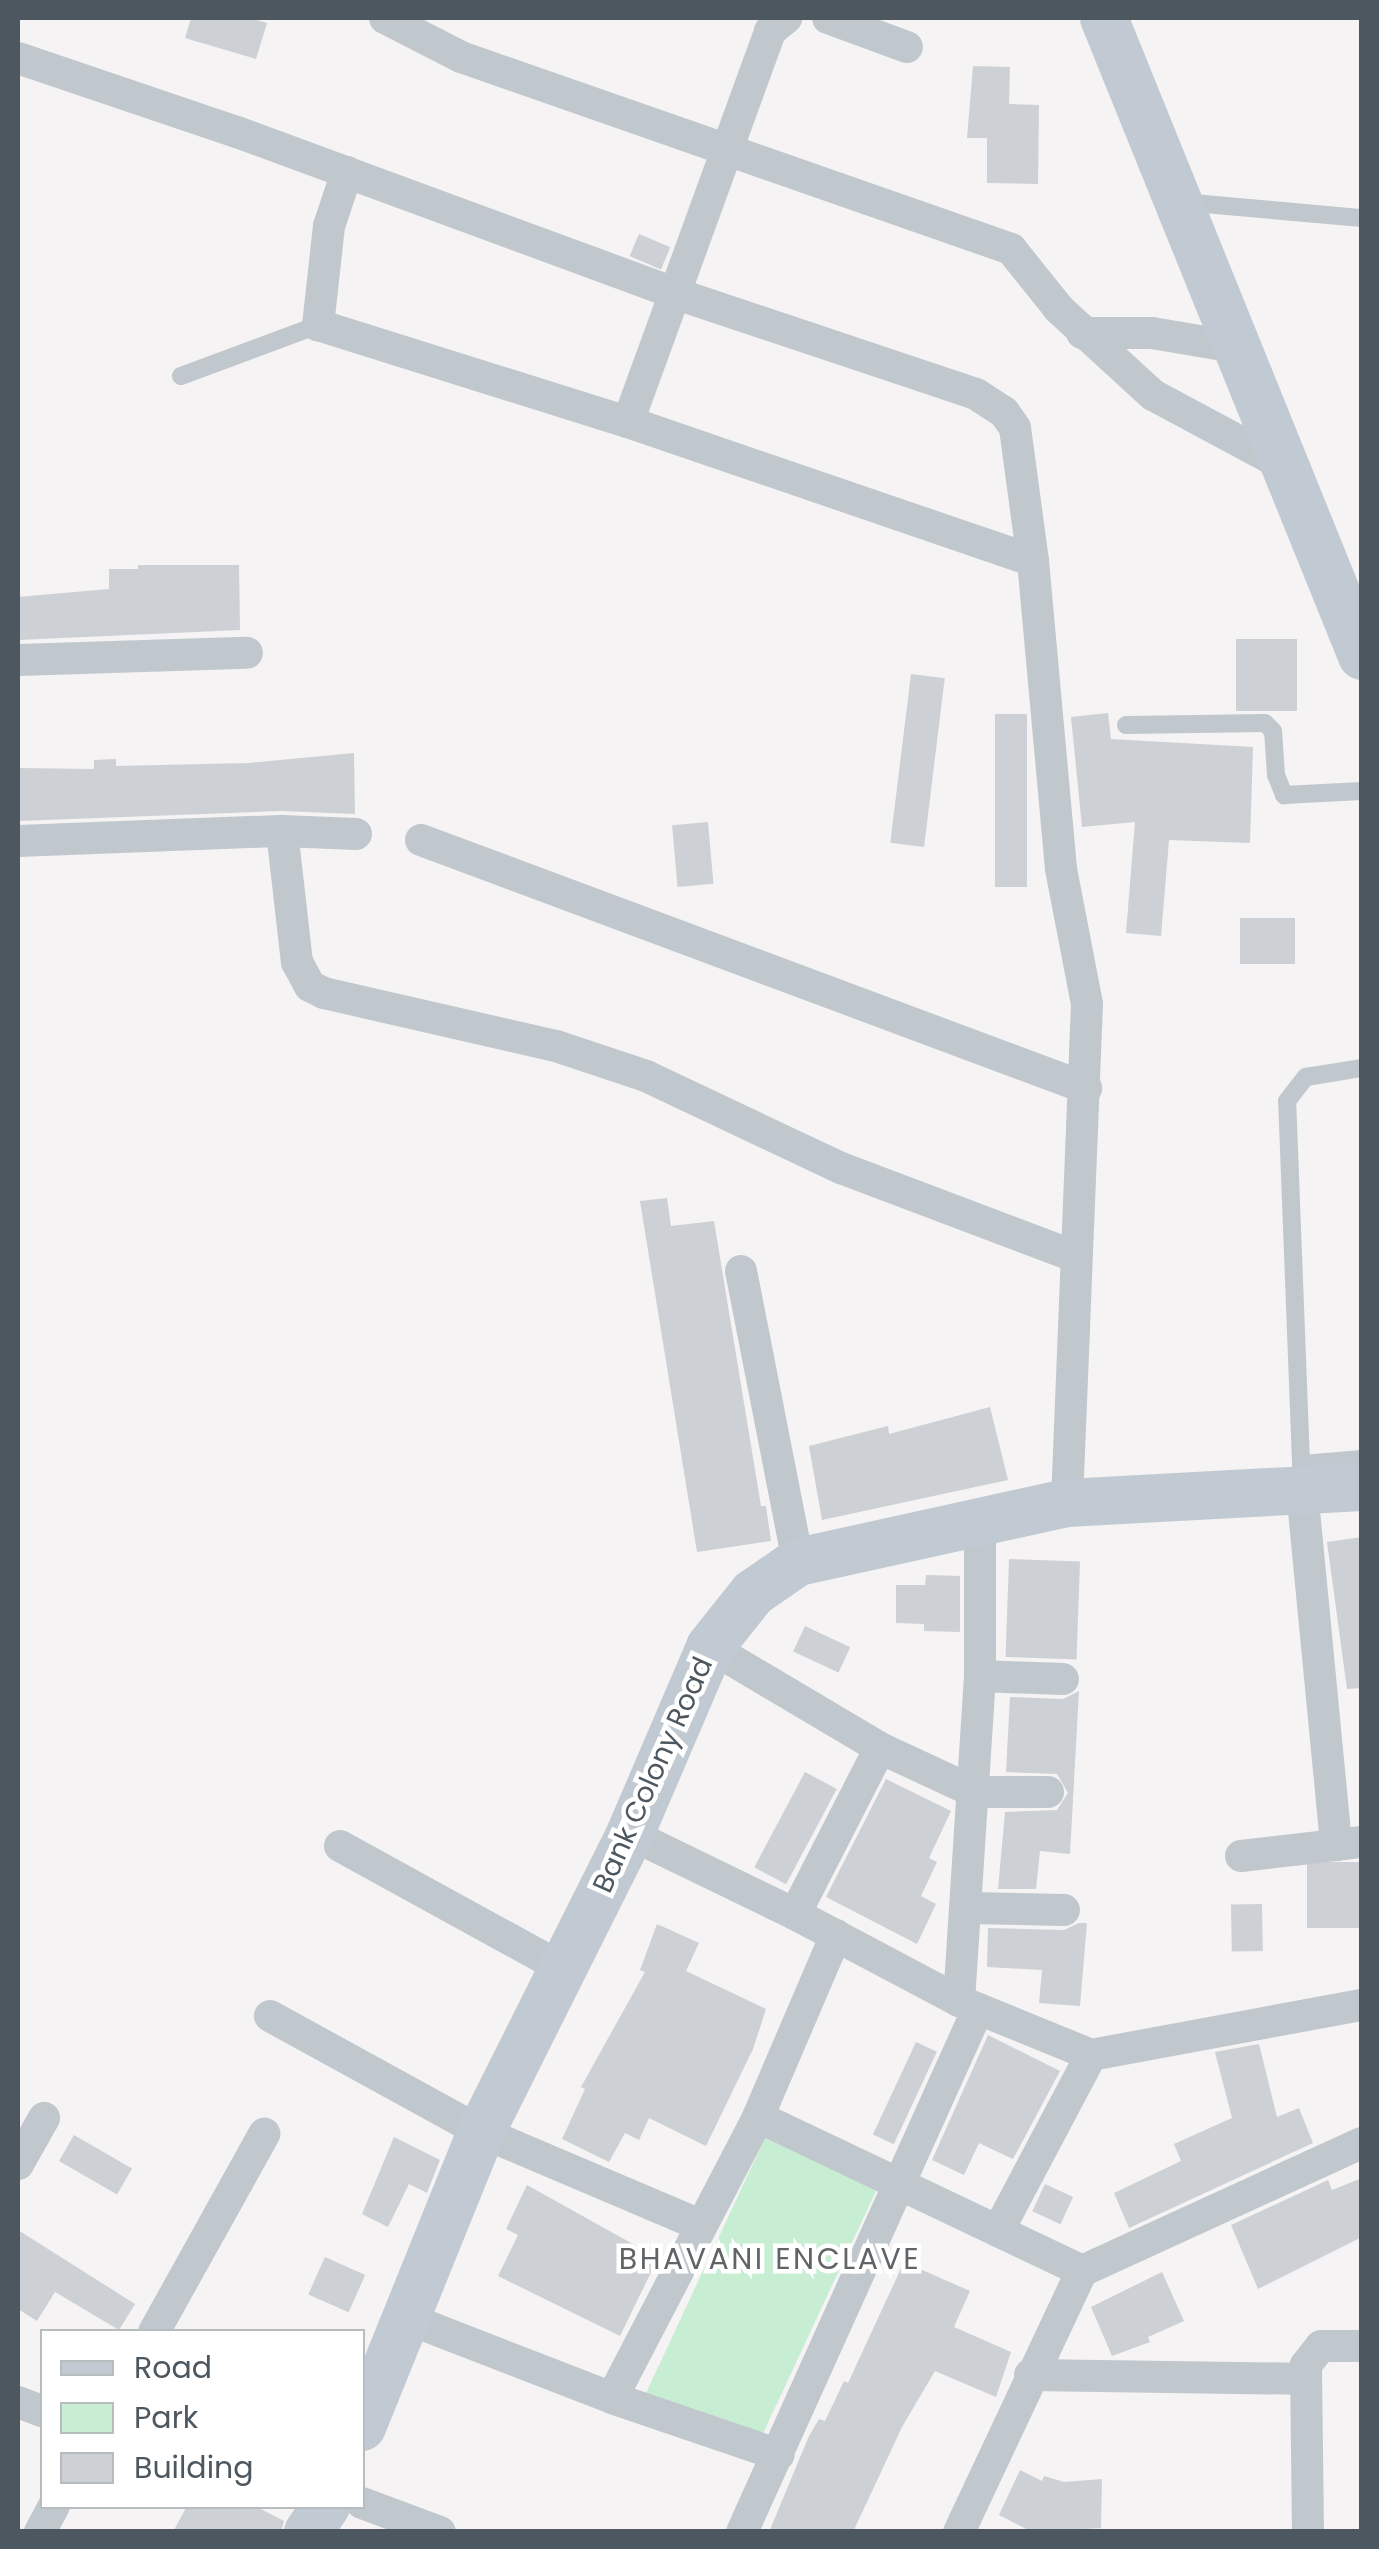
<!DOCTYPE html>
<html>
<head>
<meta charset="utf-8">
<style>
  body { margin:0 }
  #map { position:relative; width:1379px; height:2549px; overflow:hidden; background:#f5f3f3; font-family:Poppins,sans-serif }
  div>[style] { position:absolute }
  .green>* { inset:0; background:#c7edd3; transform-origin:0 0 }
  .building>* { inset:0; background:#cdd0d4; transform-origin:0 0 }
  .lane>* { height:18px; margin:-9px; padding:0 9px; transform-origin:9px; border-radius:9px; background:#c0c8cd }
  .street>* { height:32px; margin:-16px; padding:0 16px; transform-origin:16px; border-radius:16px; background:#c0c8cd }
  .secondary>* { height:48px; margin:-24px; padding:0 24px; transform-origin:24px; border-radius:24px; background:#c1cad2 }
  span { translate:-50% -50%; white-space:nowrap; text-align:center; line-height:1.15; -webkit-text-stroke:9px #fff; paint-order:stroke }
  .street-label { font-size:28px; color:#4c575f }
  .neighbourhood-label { font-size:30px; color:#606467; letter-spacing:2.5px }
  .frame { position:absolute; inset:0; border:20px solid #4c575f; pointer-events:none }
  .legend { position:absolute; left:40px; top:2329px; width:325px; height:180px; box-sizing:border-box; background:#fff; border:2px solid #b7bcbf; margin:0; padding:12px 18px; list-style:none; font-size:30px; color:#4c575f }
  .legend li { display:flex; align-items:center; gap:20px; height:50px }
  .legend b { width:50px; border:2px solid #b7bcbf }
</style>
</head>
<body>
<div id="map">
  <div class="green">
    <div style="left:765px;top:2138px;width:123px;height:283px;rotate:25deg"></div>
  </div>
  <div class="building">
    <div style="clip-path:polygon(191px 18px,250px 18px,267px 23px,256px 59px,185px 38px)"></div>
    <div style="clip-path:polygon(973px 66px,1010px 67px,1009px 104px,1039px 105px,1038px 184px,987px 183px,987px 138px,967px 138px)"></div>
    <div style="left:639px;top:234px;width:34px;height:24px;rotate:23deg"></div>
    <div style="clip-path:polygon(138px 565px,239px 565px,240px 630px,18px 640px,18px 597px,109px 589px,109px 569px,138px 569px)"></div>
    <div style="left:1236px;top:639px;width:61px;height:72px"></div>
    <div style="left:911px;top:674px;width:34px;height:170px;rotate:7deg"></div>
    <div style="clip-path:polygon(1108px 713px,1111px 739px,1253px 747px,1250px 843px,1169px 840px,1161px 936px,1126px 933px,1135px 822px,1082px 827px,1071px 717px)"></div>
    <div style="left:995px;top:714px;width:32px;height:173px"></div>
    <div style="clip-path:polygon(354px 753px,355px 814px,281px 811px,18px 821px,18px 768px,94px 769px,94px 760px,116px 759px,116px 766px,249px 763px)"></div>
    <div style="left:708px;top:822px;width:62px;height:36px;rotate:85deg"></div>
    <div style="left:1240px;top:918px;width:55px;height:46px"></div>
    <div style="clip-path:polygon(667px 1198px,671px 1226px,714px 1221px,761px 1506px,766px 1506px,771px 1541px,697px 1552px,640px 1201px)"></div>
    <div style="clip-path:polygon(990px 1407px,1008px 1480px,822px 1520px,809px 1446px,888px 1426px,889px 1434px)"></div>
    <div style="clip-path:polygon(1362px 1537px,1362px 1688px,1347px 1689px,1327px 1542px)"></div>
    <div style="left:1009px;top:1559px;width:71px;height:98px;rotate:2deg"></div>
    <div style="clip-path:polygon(926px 1575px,960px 1576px,960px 1632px,924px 1631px,924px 1624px,896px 1623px,896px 1585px,925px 1585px)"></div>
    <div style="left:805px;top:1626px;width:50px;height:28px;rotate:25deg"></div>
    <div style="clip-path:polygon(1079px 1691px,1070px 1854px,1040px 1851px,1036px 1889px,998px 1889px,1005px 1812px,1057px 1810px,1068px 1793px,1057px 1774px,1006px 1772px,1010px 1697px,1063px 1699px)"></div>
    <div style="left:805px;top:1772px;width:36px;height:108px;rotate:28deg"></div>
    <div style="clip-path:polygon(886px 1779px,951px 1811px,929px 1858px,937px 1862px,921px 1896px,936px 1904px,917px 1944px,826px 1897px)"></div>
    <div style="left:1362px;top:1862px;width:66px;height:55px;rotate:90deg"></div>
    <div style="left:1262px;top:1904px;width:47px;height:31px;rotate:89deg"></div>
    <div style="clip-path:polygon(1079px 1923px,1087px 1923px,1080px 2006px,1039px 2003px,1042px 1970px,987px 1967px,988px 1928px,1064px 1930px)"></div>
    <div style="clip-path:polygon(657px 1924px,699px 1943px,686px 1971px,766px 2009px,753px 2049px,706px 2146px,649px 2118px,639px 2140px,625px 2133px,609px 2162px,562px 2139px,585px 2089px,581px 2087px,645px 1972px,640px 1970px)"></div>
    <div style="clip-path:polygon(988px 2035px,1060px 2071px,1013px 2159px,979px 2143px,964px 2175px,932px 2160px)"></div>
    <div style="left:916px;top:2042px;width:23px;height:102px;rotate:25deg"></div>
    <div style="clip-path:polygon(1259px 2044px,1277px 2117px,1299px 2108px,1313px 2143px,1129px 2228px,1114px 2193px,1181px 2161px,1174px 2144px,1232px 2118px,1215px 2052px)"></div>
    <div style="left:74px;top:2135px;width:67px;height:30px;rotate:30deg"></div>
    <div style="clip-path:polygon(394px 2137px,440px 2160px,427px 2193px,409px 2184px,388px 2227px,362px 2214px)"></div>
    <div style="clip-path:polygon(1362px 2178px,1362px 2237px,1258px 2289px,1231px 2225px,1328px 2180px,1332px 2190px)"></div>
    <div style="left:1045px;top:2184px;width:31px;height:30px;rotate:25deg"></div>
    <div style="clip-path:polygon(527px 2185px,658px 2258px,620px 2336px,498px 2276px,518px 2235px,506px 2229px)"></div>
    <div style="clip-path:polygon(18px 2230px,135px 2304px,119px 2330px,55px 2292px,37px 2321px,18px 2309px)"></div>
    <div style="left:325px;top:2257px;width:44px;height:41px;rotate:24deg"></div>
    <div style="clip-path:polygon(904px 2262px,970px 2291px,954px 2327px,1011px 2352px,996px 2397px,935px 2371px,902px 2427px,853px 2532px,769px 2532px,809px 2436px,819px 2419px,825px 2421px,844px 2381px,848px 2383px)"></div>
    <div style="clip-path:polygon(1162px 2272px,1184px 2321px,1148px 2337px,1150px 2342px,1112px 2356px,1091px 2307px)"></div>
    <div style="clip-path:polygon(1020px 2470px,1042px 2481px,1044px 2476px,1064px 2482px,1102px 2479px,1101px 2528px,1032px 2532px,999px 2515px)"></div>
    <div style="clip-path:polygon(187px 2506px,255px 2506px,284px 2521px,281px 2532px,173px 2532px)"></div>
  </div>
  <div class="lane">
    <div style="left:1182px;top:202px;width:181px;rotate:5.1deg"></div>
    <div style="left:181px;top:376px;width:146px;rotate:-20.4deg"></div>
    <div style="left:1126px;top:725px;width:139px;rotate:-0.8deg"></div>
    <div style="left:1265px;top:723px;width:11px;rotate:45deg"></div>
    <div style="left:1273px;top:731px;width:44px;rotate:86.1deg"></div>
    <div style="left:1276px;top:775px;width:22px;rotate:68deg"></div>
    <div style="left:1284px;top:795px;width:78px;rotate:-2.9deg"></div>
    <div style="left:1302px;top:1464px;width:60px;rotate:-4.8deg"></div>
    <div style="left:1302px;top:1488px;width:387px;rotate:-92.2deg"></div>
    <div style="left:1287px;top:1101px;width:31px;rotate:-52deg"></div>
    <div style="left:1306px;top:1077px;width:57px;rotate:-9.1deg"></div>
  </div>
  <div class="street">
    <div style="left:385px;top:18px;width:85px;rotate:27.2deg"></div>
    <div style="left:461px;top:57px;width:583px;rotate:19.24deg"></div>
    <div style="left:1011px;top:249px;width:77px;rotate:51.3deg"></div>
    <div style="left:1059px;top:309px;width:127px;rotate:42.5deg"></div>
    <div style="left:1153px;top:395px;width:144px;rotate:28.2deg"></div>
    <div style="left:828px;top:18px;width:84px;rotate:20.2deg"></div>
    <div style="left:18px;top:58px;width:231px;rotate:18.7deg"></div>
    <div style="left:237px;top:132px;width:466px;rotate:20.2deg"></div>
    <div style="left:674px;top:293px;width:318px;rotate:18.5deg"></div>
    <div style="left:976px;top:394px;width:33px;rotate:33deg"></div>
    <div style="left:1004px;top:412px;width:19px;rotate:55deg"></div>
    <div style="left:1015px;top:428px;width:134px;rotate:82.3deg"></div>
    <div style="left:1033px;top:561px;width:309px;rotate:84.8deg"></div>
    <div style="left:1061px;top:869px;width:137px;rotate:79.1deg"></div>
    <div style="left:1087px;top:1004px;width:499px;rotate:92.3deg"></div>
    <div style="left:347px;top:172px;width:57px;rotate:108.4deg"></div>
    <div style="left:329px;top:226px;width:100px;rotate:96.3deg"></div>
    <div style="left:318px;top:325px;width:325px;rotate:17.4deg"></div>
    <div style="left:628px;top:422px;width:428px;rotate:18.9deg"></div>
    <div style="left:1082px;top:333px;width:70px"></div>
    <div style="left:1152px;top:333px;width:84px;rotate:9.6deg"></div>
    <div style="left:628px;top:422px;width:416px;rotate:-70deg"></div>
    <div style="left:770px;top:31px;width:21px;rotate:-39deg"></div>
    <div style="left:18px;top:660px;width:229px;rotate:-1.8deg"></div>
    <div style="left:282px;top:831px;width:74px;rotate:2.3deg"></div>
    <div style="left:421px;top:840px;width:710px;rotate:20.45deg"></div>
    <div style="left:18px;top:841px;width:264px;rotate:-2.2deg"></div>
    <div style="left:282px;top:831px;width:132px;rotate:83.5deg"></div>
    <div style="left:297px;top:962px;width:27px;rotate:62deg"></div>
    <div style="left:310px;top:986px;width:16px;rotate:27deg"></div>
    <div style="left:324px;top:993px;width:238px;rotate:12.9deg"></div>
    <div style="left:556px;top:1046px;width:95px;rotate:18.4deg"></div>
    <div style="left:646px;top:1076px;width:216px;rotate:25.3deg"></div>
    <div style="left:841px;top:1168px;width:249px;rotate:20.7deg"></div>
    <div style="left:741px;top:1271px;width:297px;rotate:78.9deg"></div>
    <div style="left:1302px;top:1490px;width:357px;rotate:84.5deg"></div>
    <div style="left:710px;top:1647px;width:198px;rotate:30.7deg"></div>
    <div style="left:880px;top:1748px;width:105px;rotate:24.9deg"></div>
    <div style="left:975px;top:1792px;width:73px"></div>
    <div style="left:980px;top:1676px;width:83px;rotate:2.1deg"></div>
    <div style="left:630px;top:1834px;width:183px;rotate:25.9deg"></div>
    <div style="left:795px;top:1914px;width:186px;rotate:27.9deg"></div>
    <div style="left:959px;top:2001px;width:143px;rotate:22.2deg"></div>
    <div style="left:1091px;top:2055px;width:276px;rotate:-10.5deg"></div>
    <div style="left:340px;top:1846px;width:253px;rotate:28.8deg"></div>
    <div style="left:1241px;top:1856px;width:122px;rotate:-6.6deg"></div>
    <div style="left:968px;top:1908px;width:96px;rotate:1.2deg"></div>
    <div style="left:795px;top:1914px;width:186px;rotate:-62.9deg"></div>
    <div style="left:959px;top:2001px;width:326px;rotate:-86.3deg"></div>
    <div style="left:980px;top:1676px;width:153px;rotate:-90deg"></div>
    <div style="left:270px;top:2016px;width:241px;rotate:28.8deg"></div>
    <div style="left:481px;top:2132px;width:238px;rotate:23deg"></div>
    <div style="left:758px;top:2117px;width:359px;rotate:25.4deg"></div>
    <div style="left:18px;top:2164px;width:53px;rotate:-60.5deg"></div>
    <div style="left:998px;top:2231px;width:199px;rotate:-62.1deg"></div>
    <div style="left:406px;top:2318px;width:221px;rotate:21.2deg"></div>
    <div style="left:612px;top:2398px;width:176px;rotate:18.8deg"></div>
    <div style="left:154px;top:2332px;width:227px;rotate:-60.9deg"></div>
    <div style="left:1030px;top:2375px;width:275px;rotate:0.8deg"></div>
    <div style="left:612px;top:2398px;width:317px;rotate:-62.5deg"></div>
    <div style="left:758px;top:2117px;width:198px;rotate:-66.8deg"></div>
    <div style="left:18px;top:2402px;width:26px;rotate:21deg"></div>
    <div style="left:362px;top:2503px;width:83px;rotate:20.4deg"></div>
    <div style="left:40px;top:2532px;width:30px;rotate:-62deg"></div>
    <div style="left:742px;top:2532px;width:574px;rotate:-65.71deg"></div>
    <div style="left:959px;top:2532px;width:289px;rotate:-64.8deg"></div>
    <div style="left:1082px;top:2271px;width:308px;rotate:-24.6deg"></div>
    <div style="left:1308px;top:2532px;width:167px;rotate:-90.7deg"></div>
    <div style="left:1306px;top:2365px;width:24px;rotate:-52deg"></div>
    <div style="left:1321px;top:2346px;width:41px"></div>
  </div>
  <div class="secondary">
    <div style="left:1104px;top:18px;width:688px;rotate:67.98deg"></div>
    <div style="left:362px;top:2427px;width:318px;rotate:-68deg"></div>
    <div style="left:481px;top:2132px;width:333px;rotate:-63.4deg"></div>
    <div style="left:630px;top:1834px;width:203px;rotate:-66.8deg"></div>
    <div style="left:710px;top:1647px;width:69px;rotate:-51.5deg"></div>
    <div style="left:753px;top:1593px;width:55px;rotate:-34.6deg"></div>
    <div style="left:798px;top:1562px;width:275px;rotate:-12.4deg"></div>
    <div style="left:1067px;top:1503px;width:295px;rotate:-3.1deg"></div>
    <div style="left:308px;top:2532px;width:32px;rotate:-55deg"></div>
  </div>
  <div class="street-label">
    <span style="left:653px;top:1775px;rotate:-66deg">Bank Colony Road</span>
  </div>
  <div class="neighbourhood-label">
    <span style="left:770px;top:2259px">BHAVANI ENCLAVE</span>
  </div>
  <div class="frame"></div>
  <ul class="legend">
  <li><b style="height:12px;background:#c1cad2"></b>Road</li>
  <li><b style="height:28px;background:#c7edd3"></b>Park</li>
  <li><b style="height:28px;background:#cdd0d4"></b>Building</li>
  </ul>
</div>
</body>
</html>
